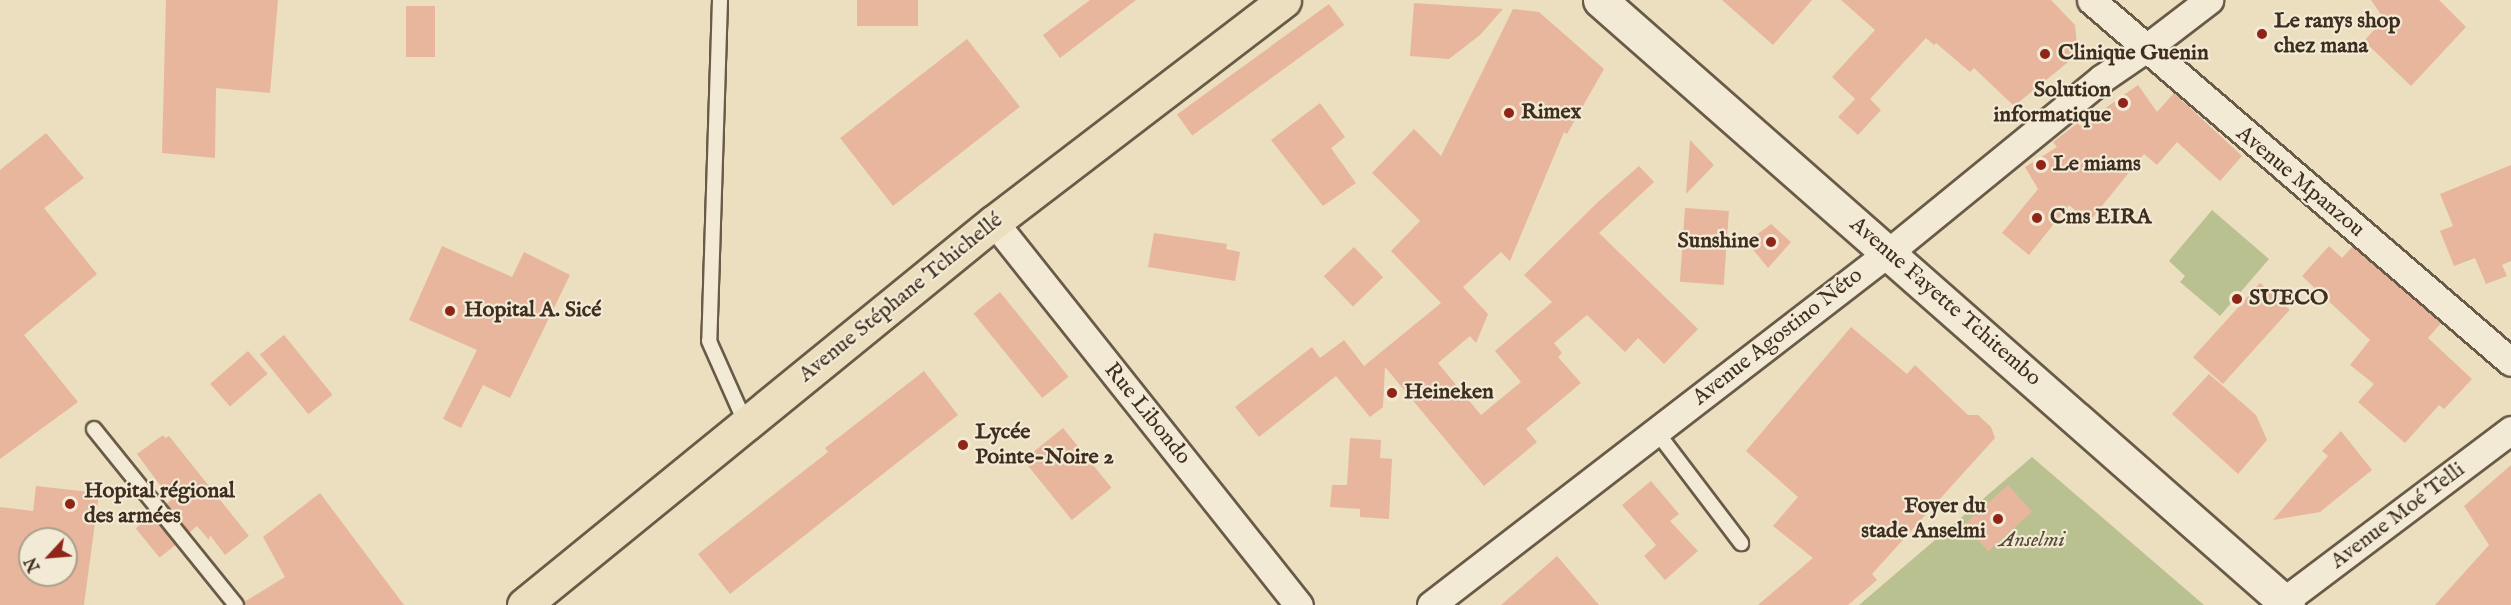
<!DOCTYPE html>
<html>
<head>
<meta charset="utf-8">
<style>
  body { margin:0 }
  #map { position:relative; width:2511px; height:605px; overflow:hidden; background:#ebdfbf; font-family:"IM FELL English",serif }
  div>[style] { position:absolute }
  .green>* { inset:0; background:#bac190 }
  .building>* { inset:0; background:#e8b69d; transform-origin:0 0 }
  .roads { filter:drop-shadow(2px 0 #6a5a48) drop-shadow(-2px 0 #6a5a48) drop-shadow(0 2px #6a5a48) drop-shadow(0 -2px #6a5a48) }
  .lane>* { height:14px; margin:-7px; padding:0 7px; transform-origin:7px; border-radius:7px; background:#f2ead5 }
  .street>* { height:27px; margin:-13.5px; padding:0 13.5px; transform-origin:13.5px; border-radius:13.5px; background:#f2ead5 }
  .secondary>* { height:33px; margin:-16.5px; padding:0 16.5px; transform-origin:16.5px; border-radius:16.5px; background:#f2ead5 }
  .highway>* { height:33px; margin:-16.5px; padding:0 16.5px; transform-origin:16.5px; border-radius:16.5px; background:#ebdfbf }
  .dots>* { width:16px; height:16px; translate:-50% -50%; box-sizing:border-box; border:3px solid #f2ead5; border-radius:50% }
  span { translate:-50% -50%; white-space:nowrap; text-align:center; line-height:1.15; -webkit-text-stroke:4.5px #f2ead5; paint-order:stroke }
  .poi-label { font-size:22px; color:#3f2e20; font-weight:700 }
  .left { translate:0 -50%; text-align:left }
  .right { translate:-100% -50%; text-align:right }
  .street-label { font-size:22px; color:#3f2e20 }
  .park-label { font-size:22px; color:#584b36; font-style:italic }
  .north { position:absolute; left:18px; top:527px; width:60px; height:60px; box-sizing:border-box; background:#f2ead5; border:2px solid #aa9f8d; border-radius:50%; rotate:244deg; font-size:16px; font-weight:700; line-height:24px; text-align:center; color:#3f2e20 }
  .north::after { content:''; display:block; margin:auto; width:21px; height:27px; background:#8f2418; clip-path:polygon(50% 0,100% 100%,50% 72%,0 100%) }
</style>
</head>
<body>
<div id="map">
  <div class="green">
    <div style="clip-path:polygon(2212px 210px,2269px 259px,2220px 316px,2180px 282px,2185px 276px,2169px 261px)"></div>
    <div style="clip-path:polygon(2032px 457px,2204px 605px,1859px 605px)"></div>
  </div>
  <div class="building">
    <div style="clip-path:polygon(166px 0,278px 0,270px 93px,216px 88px,215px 158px,162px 153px)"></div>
    <div style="left:857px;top:0;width:61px;height:26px"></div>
    <div style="clip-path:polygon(1090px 0,1136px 0,1060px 58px,1043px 35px)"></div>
    <div style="clip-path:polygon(1722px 0,1812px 0,1773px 45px)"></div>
    <div style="clip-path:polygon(1841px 0,2051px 0,2075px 25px,2078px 54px,2014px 106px,1974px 68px,1970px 72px,1936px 43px,1934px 45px,1926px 38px,1870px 99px,1881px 110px,1858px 135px,1838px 117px,1855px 99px,1832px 77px,1875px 30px)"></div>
    <div style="clip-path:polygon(2371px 0,2439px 0,2466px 27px,2411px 86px,2364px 41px,2384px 19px)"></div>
    <div style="clip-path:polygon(1414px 3px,1503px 9px,1480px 35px,1449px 59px,1410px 56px)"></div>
    <div style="left:1329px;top:4px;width:26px;height:188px;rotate:54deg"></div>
    <div style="left:406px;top:6px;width:29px;height:51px"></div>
    <div style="clip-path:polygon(1513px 9px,1539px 12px,1604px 69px,1567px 134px,1564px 132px,1510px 261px,1501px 252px,1463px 287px,1488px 314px,1476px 343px,1470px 336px,1438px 363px,1481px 415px,1521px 382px,1495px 351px,1552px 302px,1524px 275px,1599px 201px,1639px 166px,1654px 182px,1599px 233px,1698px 329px,1664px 364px,1638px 338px,1625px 352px,1587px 315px,1554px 343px,1562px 353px,1558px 357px,1581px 383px,1526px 429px,1537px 442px,1484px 486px,1385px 367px,1383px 407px,1370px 417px,1336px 376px,1259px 437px,1235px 407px,1312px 347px,1320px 358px,1344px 340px,1364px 366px,1441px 303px,1391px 251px,1420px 221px,1372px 173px,1414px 129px,1441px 156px)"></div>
    <div style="left:967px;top:39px;width:86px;height:161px;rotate:52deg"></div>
    <div style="clip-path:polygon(2138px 85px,2157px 112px,2174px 93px,2242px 156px,2220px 181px,2177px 142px,2157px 165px,2144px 154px,2089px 222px,2069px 205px,2029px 255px,2002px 233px,2038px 189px,2025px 167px,2057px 147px,2053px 142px,2078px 123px,2080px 126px)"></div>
    <div style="clip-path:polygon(1320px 103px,1345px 137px,1331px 148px,1356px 183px,1323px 206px,1271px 140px)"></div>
    <div style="clip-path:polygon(46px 133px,84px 178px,44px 208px,97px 274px,24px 335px,78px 402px,0 459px,0 170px)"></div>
    <div style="clip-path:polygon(1690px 140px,1714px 165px,1686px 194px)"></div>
    <div style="clip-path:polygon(2511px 165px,2511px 261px,2502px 265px,2507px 276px,2486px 284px,2475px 258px,2454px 266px,2440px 231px,2453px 226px,2440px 194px)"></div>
    <div style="left:1685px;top:208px;width:44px;height:74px;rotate:4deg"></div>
    <div style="clip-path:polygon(1771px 224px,1791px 242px,1768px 268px,1747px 242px)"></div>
    <div style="clip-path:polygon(1154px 233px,1227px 244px,1226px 249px,1240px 252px,1235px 281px,1148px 267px)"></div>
    <div style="clip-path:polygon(442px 246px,512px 277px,524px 252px,570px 275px,510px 398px,483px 385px,461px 428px,443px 419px,477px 350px,409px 320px)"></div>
    <div style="clip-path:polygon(2329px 246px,2342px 258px,2353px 246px,2441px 323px,2428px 338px,2472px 379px,2444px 409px,2439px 405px,2405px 443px,2358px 402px,2374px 384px,2350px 365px,2370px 340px,2302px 276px)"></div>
    <div style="left:1354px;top:247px;width:42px;height:42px;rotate:46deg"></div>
    <div style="left:2260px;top:283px;width:40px;height:100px;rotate:42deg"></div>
    <div style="left:1000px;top:292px;width:109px;height:34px;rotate:51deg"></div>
    <div style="clip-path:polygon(1851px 327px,1907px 374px,1915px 365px,1968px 415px,1978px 415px,1991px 427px,1995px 438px,1872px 574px,1877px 580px,1848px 605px,1758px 605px,1813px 558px,1773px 526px,1798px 497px,1746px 451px)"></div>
    <div style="left:284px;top:335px;width:77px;height:31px;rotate:51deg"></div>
    <div style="left:248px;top:351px;width:30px;height:50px;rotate:49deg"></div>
    <div style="clip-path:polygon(924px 371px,958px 415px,730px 594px,698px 554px,828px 452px,825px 448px)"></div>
    <div style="clip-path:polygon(2209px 374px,2256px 415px,2267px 440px,2238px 474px,2172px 414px)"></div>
    <div style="left:1063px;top:428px;width:77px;height:51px;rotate:51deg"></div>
    <div style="clip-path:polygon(2341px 431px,2372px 470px,2320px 512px,2273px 520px,2328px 456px,2322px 451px)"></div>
    <div style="clip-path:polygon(163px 435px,165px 438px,169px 436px,249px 536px,225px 555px,210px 535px,209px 540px,197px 526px,189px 533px,166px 504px,171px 500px,137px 454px)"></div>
    <div style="clip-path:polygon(1350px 438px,1381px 440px,1380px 458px,1392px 459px,1389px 519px,1360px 517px,1360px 509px,1330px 507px,1332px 485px,1347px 485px)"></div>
    <div style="clip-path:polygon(2511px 465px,2511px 605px,2435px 605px,2489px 545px,2464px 506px)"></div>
    <div style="clip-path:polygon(1651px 481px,1679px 514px,1670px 521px,1698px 551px,1665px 580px,1644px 556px,1656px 545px,1622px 505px)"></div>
    <div style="left:2008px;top:485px;width:36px;height:59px;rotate:48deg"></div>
    <div style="clip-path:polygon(evenodd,36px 486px,99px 493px,84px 605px,0 605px,0 507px,33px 511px,36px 486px,30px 539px,66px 539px,66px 575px,30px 575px,30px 539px)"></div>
    <div style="clip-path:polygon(320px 493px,404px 605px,245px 605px,244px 602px,285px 577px,263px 537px)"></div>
    <div style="left:152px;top:515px;width:38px;height:21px;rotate:51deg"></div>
    <div style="clip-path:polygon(1557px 556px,1599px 605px,1501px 605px)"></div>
  </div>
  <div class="roads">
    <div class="lane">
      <div style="left:720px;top:0;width:341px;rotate:91.8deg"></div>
      <div style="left:709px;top:341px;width:91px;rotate:66deg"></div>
      <div style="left:94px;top:429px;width:226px;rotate:51.1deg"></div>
      <div style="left:1656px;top:431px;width:141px;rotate:52.8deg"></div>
    </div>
    <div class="street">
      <div style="left:2091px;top:0;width:554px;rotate:40.76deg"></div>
      <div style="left:994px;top:222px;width:490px;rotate:51.5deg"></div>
      <div style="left:2284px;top:601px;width:284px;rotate:-37deg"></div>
      <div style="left:1431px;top:605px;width:578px;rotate:-37.62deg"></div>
      <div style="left:1889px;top:252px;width:274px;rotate:-39.2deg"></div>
      <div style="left:2101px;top:79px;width:53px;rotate:-34.3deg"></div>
      <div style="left:2145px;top:49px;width:81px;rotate:-37.4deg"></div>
    </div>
    <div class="secondary">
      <div style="left:1600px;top:0;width:916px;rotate:41.33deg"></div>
    </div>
    <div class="highway">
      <div style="left:524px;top:605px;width:606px;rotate:-39.18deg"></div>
      <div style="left:994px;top:222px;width:365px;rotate:-37.4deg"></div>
    </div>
  </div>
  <div class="dots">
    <div style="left:2262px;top:34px;background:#8f2418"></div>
    <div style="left:2045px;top:54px;background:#8f2418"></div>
    <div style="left:2123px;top:103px;background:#8f2418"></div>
    <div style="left:1509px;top:113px;background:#8f2418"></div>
    <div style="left:2041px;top:165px;background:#8f2418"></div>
    <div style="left:2037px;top:218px;background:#8f2418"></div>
    <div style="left:1771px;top:242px;background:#8f2418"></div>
    <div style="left:2237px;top:299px;background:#8f2418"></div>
    <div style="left:450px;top:311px;background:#8f2418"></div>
    <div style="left:1392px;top:393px;background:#8f2418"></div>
    <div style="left:963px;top:445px;background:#8f2418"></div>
    <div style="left:70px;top:504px;background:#8f2418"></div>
    <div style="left:1998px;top:519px;background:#8f2418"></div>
  </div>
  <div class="poi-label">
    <span class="left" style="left:2274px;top:34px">Le ranys shop<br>chez mana</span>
    <span class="left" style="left:2058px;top:54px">Clinique Guenin</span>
    <span class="right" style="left:2111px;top:103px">Solution<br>informatique</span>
    <span class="left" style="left:1521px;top:113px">Rimex</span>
    <span class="left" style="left:2053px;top:165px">Le miams</span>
    <span class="left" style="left:2050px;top:218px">Cms EIRA</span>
    <span class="right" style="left:1759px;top:242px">Sunshine</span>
    <span class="left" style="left:2249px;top:299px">SUECO</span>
    <span class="left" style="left:464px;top:311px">Hopital A. Sicé</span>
    <span class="left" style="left:1404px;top:393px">Heineken</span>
    <span class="left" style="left:975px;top:445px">Lycée<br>Pointe-Noire 2</span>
    <span class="left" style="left:84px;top:504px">Hopital régional<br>des armées</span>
    <span class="right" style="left:1986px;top:519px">Foyer du<br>stade Anselmi</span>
  </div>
  <div class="street-label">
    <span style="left:2300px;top:182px;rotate:40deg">Avenue Mpanzou</span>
    <span style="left:901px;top:298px;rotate:-39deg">Avenue Stéphane Tchichellé</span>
    <span style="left:1945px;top:302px;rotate:41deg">Avenue Fayette Tchitembo</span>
    <span style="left:1778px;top:337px;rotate:-38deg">Avenue Agostino Néto</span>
    <span style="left:1147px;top:414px;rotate:51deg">Rue Libondo</span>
    <span style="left:2398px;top:516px;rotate:-37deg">Avenue Moé Telli</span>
  </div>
  <div class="park-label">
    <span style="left:2032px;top:541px">Anselmi</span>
  </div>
  <div class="north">N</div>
</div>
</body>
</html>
